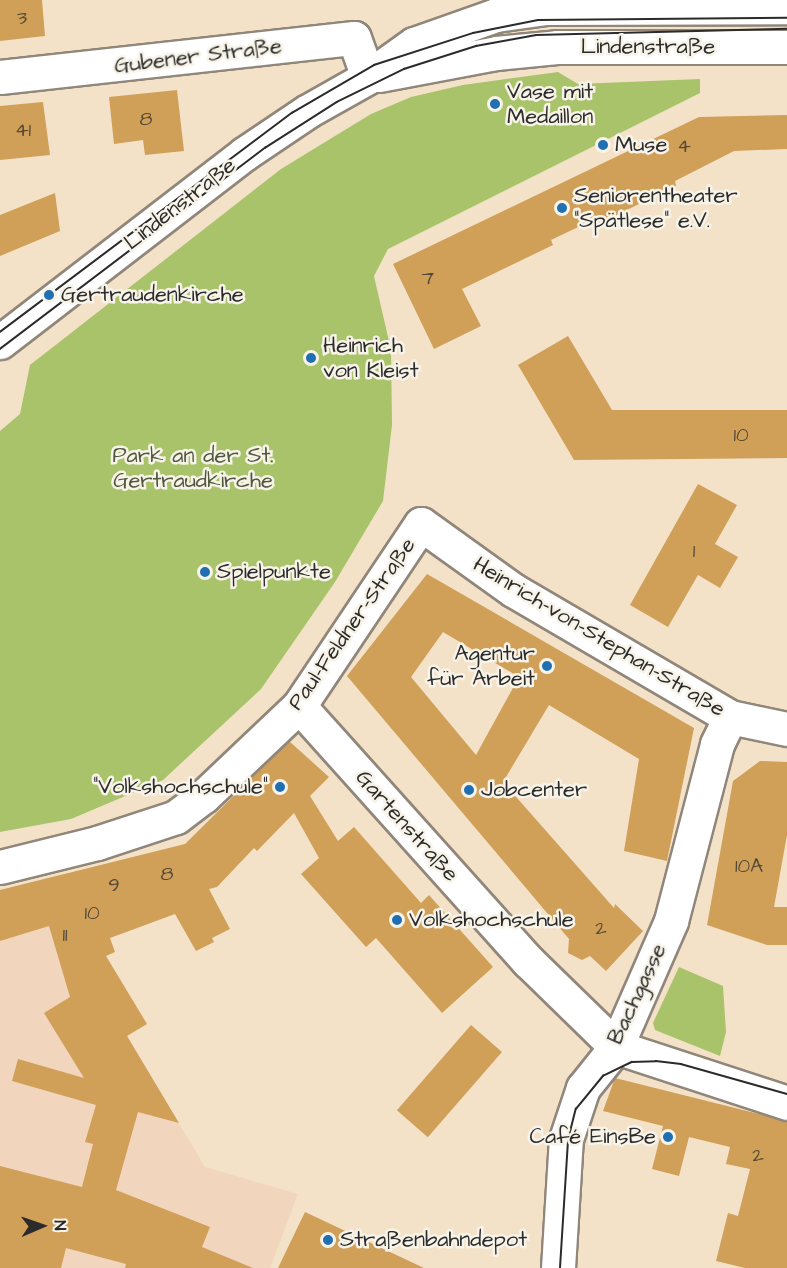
<!DOCTYPE html>
<html>
<head>
<meta charset="utf-8">
<style>
  body { margin:0 }
  #map { position:relative; width:787px; height:1268px; overflow:hidden; background:#f4e2c8; font-family:"Architects Daughter",sans-serif }
  div>[style] { position:absolute }
  .built>* { inset:0; background:#f1d5bd }
  .green>* { inset:0; background:#a8c369 }
  .building>* { inset:0; background:#d09f58; transform-origin:0 0 }
  .roads { filter:drop-shadow(2px 0 #90867a) drop-shadow(-2px 0 #90867a) drop-shadow(0 2px #90867a) drop-shadow(0 -2px #90867a) }
  .minor>* { height:33px; margin:-16.5px; padding:0 16.5px; transform-origin:16.5px; border-radius:16.5px; background:#fff }
  .tram>* { height:1.5px; margin:-0.75px; padding:0 0.75px; transform-origin:0.75px; border-radius:0.75px; background:#2b2b2b }
  .dots>* { width:16px; height:16px; translate:-50% -50%; box-sizing:border-box; border:3px solid #f7f3e8; border-radius:50% }
  span { translate:-50% -50%; white-space:nowrap; text-align:center; line-height:1.15; -webkit-text-stroke:5px #f7f3e8; paint-order:stroke }
  .number-label { font-size:20px; color:#544836 }
  .number-label span { -webkit-text-stroke-width:0 }
  .street-label { font-size:22px; color:#2b2b2b }
  .poi-label { font-size:22px; color:#2b2b2b }
  .left { translate:0 -50%; text-align:left }
  .right { translate:-100% -50%; text-align:right }
  .park-label { font-size:22px; color:#50593e }
  .north { position:absolute; left:12px; top:1196px; width:60px; height:60px; -webkit-text-stroke:4px #f7f3e8; paint-order:stroke; rotate:88deg; font-size:16px; font-weight:700; line-height:24px; text-align:center; color:#2b2b2b }
  .north::after { content:''; display:block; margin:auto; width:21px; height:27px; background:#2b2b2b; clip-path:polygon(50% 0,100% 100%,50% 72%,0 100%) }
</style>
</head>
<body>
<div id="map">
  <div class="built">
    <div style="clip-path:polygon(59px 875px,95px 982px,205px 1167px,298px 1194px,270px 1268px,0 1268px,0 890px)"></div>
  </div>
  <div class="green">
    <div style="clip-path:polygon(558px 72px,578px 84px,700px 79px,700px 93px,388px 249px,374px 276px,391px 350px,392px 425px,383px 501px,335px 582px,261px 689px,163px 780px,71px 819px,0 832px,0 431px,20px 414px,30px 365px,281px 169px,371px 114px,411px 97px,463px 85px)"></div>
    <div style="clip-path:polygon(679px 967px,723px 986px,726px 1032px,720px 1056px,655px 1030px,653px 1023px)"></div>
  </div>
  <div class="building">
    <div style="clip-path:polygon(0 0,42px 0,45px 36px,0 41px)"></div>
    <div style="clip-path:polygon(177px 90px,184px 151px,145px 155px,143px 140px,114px 144px,109px 97px)"></div>
    <div style="clip-path:polygon(43px 102px,50px 155px,0 160px,0 106px)"></div>
    <div style="clip-path:polygon(787px 115px,787px 149px,734px 151px,675px 181px,676px 186px,598px 224px,595px 219px,551px 240px,553px 245px,462px 289px,481px 326px,434px 349px,393px 264px,699px 117px)"></div>
    <div style="clip-path:polygon(55px 193px,60px 231px,0 256px,0 215px)"></div>
    <div style="clip-path:polygon(568px 336px,612px 410px,787px 410px,787px 458px,574px 460px,518px 365px)"></div>
    <div style="clip-path:polygon(698px 484px,737px 505px,715px 544px,738px 557px,720px 588px,698px 575px,668px 627px,630px 605px)"></div>
    <div style="clip-path:polygon(evenodd,427px 574px,694px 728px,667px 861px,624px 851px,639px 759px,549px 705px,503px 782px,614px 908px,615px 904px,643px 931px,606px 971px,590px 956px,582px 960px,568px 953px,569px 939px,347px 676px,427px 574px,443px 632px,519px 677px,476px 755px,411px 677px,443px 632px)"></div>
    <div style="clip-path:polygon(289px 741px,329px 777px,310px 796px,338px 841px,354px 827px,421px 903px,429px 895px,493px 967px,442px 1013px,376px 938px,366px 947px,301px 874px,319px 858px,294px 813px,257px 851px,254px 848px,217px 887px,209px 889px,230px 929px,212px 938px,214px 942px,196px 951px,175px 914px,110px 938px,115px 952px,106px 956px,147px 1024px,127px 1036px,179px 1123px,138px 1112px,116px 1190px,210px 1227px,202px 1247px,253px 1268px,125px 1268px,126px 1264px,66px 1248px,61px 1268px,0 1268px,0 1166px,82px 1187px,93px 1144px,85px 1142px,96px 1105px,12px 1081px,18px 1059px,84px 1078px,44px 1013px,70px 997px,49px 926px,0 941px,0 890px,185px 844px)"></div>
    <div style="clip-path:polygon(760px 761px,787px 762px,787px 835px,774px 907px,787px 907px,787px 945px,767px 945px,707px 925px,733px 781px)"></div>
    <div style="left:471px;top:1025px;width:41px;height:113px;rotate:41deg"></div>
    <div style="clip-path:polygon(615px 1078px,787px 1121px,787px 1268px,745px 1268px,716px 1261px,728px 1213px,738px 1216px,750px 1169px,726px 1164px,730px 1147px,689px 1137px,679px 1176px,652px 1169px,663px 1126px,603px 1111px)"></div>
    <div style="clip-path:polygon(305px 1212px,424px 1268px,278px 1268px)"></div>
  </div>
  <div class="roads">
    <div class="minor">
      <div style="left:379px;top:75px;width:119px;rotate:-10.6deg"></div>
      <div style="left:496px;top:53px;width:61px;rotate:-5.6deg"></div>
      <div style="left:557px;top:47px;width:230px"></div>
      <div style="left:0;top:77px;width:356px;rotate:-6.3deg"></div>
      <div style="left:354px;top:38px;width:41px;rotate:70.3deg"></div>
      <div style="left:0;top:342px;width:308px;rotate:-37.6deg"></div>
      <div style="left:244px;top:154px;width:77px;rotate:-33.9deg"></div>
      <div style="left:308px;top:111px;width:69px;rotate:-29.5deg"></div>
      <div style="left:368px;top:77px;width:57px;rotate:-35.7deg"></div>
      <div style="left:414px;top:44px;width:87px;rotate:-19.5deg"></div>
      <div style="left:496px;top:15px;width:49px;rotate:-8.1deg"></div>
      <div style="left:545px;top:8px;width:242px;rotate:-0.2deg"></div>
      <div style="left:299px;top:706px;width:343px;rotate:48.1deg"></div>
      <div style="left:528px;top:961px;width:123px;rotate:44.3deg"></div>
      <div style="left:616px;top:1047px;width:180px;rotate:18.1deg"></div>
      <div style="left:0;top:867px;width:100px;rotate:-13.9deg"></div>
      <div style="left:97px;top:843px;width:83px;rotate:-18.2deg"></div>
      <div style="left:176px;top:817px;width:35px;rotate:-37deg"></div>
      <div style="left:204px;top:796px;width:131px;rotate:-43.5deg"></div>
      <div style="left:299px;top:706px;width:219px;rotate:-56.2deg"></div>
      <div style="left:421px;top:524px;width:113px;rotate:35.7deg"></div>
      <div style="left:513px;top:590px;width:251px;rotate:30.3deg"></div>
      <div style="left:730px;top:717px;width:58px;rotate:11.9deg"></div>
      <div style="left:558px;top:1268px;width:129px;rotate:-86.5deg"></div>
      <div style="left:566px;top:1139px;width:54px;rotate:-71.6deg"></div>
      <div style="left:583px;top:1088px;width:53px;rotate:-51.2deg"></div>
      <div style="left:616px;top:1047px;width:137px;rotate:-66.4deg"></div>
      <div style="left:671px;top:921px;width:183px;rotate:-75.4deg"></div>
      <div style="left:717px;top:744px;width:30px;rotate:-64deg"></div>
    </div>
  </div>
  <div class="tram">
    <div style="left:0;top:332px;width:365px;rotate:-36.9deg"></div>
    <div style="left:292px;top:113px;width:95px;rotate:-30.3deg"></div>
    <div style="left:374px;top:65px;width:104px;rotate:-17.9deg"></div>
    <div style="left:473px;top:33px;width:66px;rotate:-11.3deg"></div>
    <div style="left:538px;top:20px;width:249px;rotate:-0.5deg"></div>
    <div style="left:0;top:349px;width:333px;rotate:-37.2deg"></div>
    <div style="left:265px;top:148px;width:85px;rotate:-32.6deg"></div>
    <div style="left:337px;top:102px;width:75px;rotate:-26.2deg"></div>
    <div style="left:404px;top:69px;width:76px;rotate:-17.7deg"></div>
    <div style="left:476px;top:46px;width:61px;rotate:-10.4deg"></div>
    <div style="left:536px;top:35px;width:251px;rotate:-1.4deg"></div>
    <div style="left:560px;top:1268px;width:128px;rotate:-86.4deg"></div>
    <div style="left:568px;top:1140px;width:32px;rotate:-76deg"></div>
    <div style="left:576px;top:1109px;width:43px;rotate:-50.7deg"></div>
    <div style="left:603px;top:1076px;width:32px;rotate:-26deg"></div>
    <div style="left:632px;top:1062px;width:24px;rotate:-2deg"></div>
    <div style="left:656px;top:1061px;width:25px;rotate:7deg"></div>
    <div style="left:681px;top:1064px;width:110px;rotate:15.8deg"></div>
  </div>
  <div class="dots">
    <div style="left:495px;top:104px;background:#1f6fb2"></div>
    <div style="left:603px;top:145px;background:#1f6fb2"></div>
    <div style="left:562px;top:208px;background:#1f6fb2"></div>
    <div style="left:49px;top:295px;background:#1f6fb2"></div>
    <div style="left:311px;top:358px;background:#1f6fb2"></div>
    <div style="left:205px;top:572px;background:#1f6fb2"></div>
    <div style="left:547px;top:666px;background:#1f6fb2"></div>
    <div style="left:280px;top:787px;background:#1f6fb2"></div>
    <div style="left:469px;top:790px;background:#1f6fb2"></div>
    <div style="left:397px;top:920px;background:#1f6fb2"></div>
    <div style="left:668px;top:1137px;background:#1f6fb2"></div>
    <div style="left:328px;top:1240px;background:#1f6fb2"></div>
  </div>
  <div class="number-label">
    <span style="left:22px;top:18px">3</span>
    <span style="left:146px;top:119px">8</span>
    <span style="left:23px;top:130px">41</span>
    <span style="left:684px;top:146px">4</span>
    <span style="left:428px;top:278px">7</span>
    <span style="left:741px;top:435px">10</span>
    <span style="left:694px;top:551px">1</span>
    <span style="left:749px;top:866px">10A</span>
    <span style="left:167px;top:874px">8</span>
    <span style="left:114px;top:885px">9</span>
    <span style="left:92px;top:913px">10</span>
    <span style="left:601px;top:928px">2</span>
    <span style="left:65px;top:935px">11</span>
    <span style="left:758px;top:1155px">2</span>
  </div>
  <div class="street-label">
    <span style="left:648px;top:47px">Lindenstraße</span>
    <span style="left:198px;top:56px;rotate:-7deg">Gubener Straße</span>
    <span style="left:180px;top:204px;rotate:-38deg">Lindenstraße</span>
    <span style="left:352px;top:624px;rotate:-55deg">Paul-Feldner-Straße</span>
    <span style="left:599px;top:637px;rotate:31deg">Heinrich-von-Stephan-Straße</span>
    <span style="left:407px;top:826px;rotate:48deg">Gartenstraße</span>
    <span style="left:637px;top:994px;rotate:-65deg">Bachgasse</span>
  </div>
  <div class="poi-label">
    <span class="left" style="left:507px;top:104px">Vase mit<br>Medaillon</span>
    <span class="left" style="left:615px;top:145px">Muse</span>
    <span class="left" style="left:574px;top:208px">Seniorentheater<br>"Spätlese" e.V.</span>
    <span class="left" style="left:61px;top:295px">Gertraudenkirche</span>
    <span class="left" style="left:323px;top:358px">Heinrich<br>von Kleist</span>
    <span class="left" style="left:217px;top:572px">Spielpunkte</span>
    <span class="right" style="left:535px;top:666px">Agentur<br>für Arbeit</span>
    <span class="right" style="left:268px;top:787px">"Volkshochschule"</span>
    <span class="left" style="left:481px;top:790px">Jobcenter</span>
    <span class="left" style="left:409px;top:920px">Volkshochschule</span>
    <span class="right" style="left:656px;top:1137px">Café EinsBe</span>
    <span class="left" style="left:340px;top:1240px">Straßenbahndepot</span>
  </div>
  <div class="park-label">
    <span style="left:193px;top:468px">Park an der St.<br>Gertraudkirche</span>
  </div>
  <div class="north">N</div>
</div>
</body>
</html>
